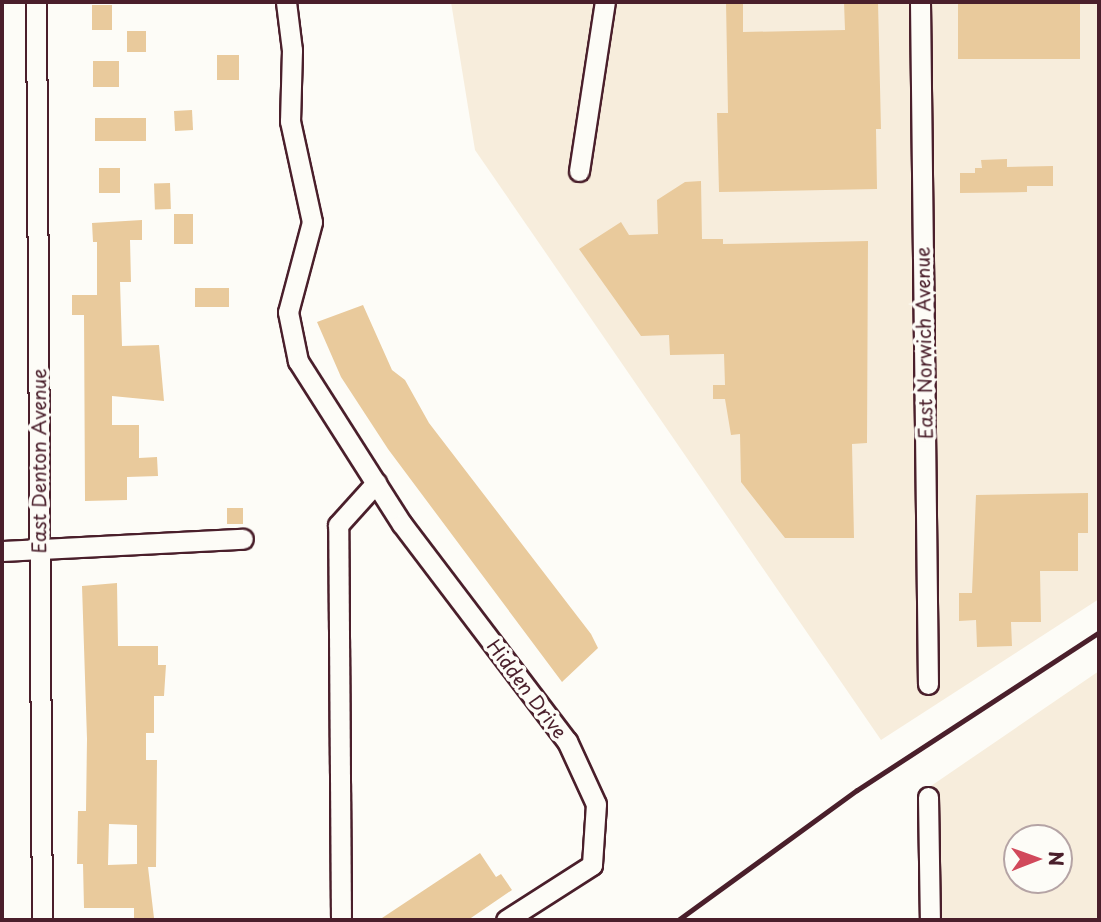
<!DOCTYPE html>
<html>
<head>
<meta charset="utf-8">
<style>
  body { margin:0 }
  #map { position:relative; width:1101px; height:922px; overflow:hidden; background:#fdfcf7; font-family:"Playpen Sans",sans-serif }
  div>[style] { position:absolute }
  .built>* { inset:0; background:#f7eddc }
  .building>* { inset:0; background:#e9ca9c; transform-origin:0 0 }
  .roads { filter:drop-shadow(2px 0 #4a1f2b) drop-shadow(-2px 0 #4a1f2b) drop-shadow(0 2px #4a1f2b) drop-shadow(0 -2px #4a1f2b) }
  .minor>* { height:19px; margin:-9.5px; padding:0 9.5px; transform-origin:9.5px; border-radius:9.5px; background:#fdfcf7 }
  .rail>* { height:5px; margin:-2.5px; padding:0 2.5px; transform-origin:2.5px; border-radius:2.5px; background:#4a1f2b }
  span { translate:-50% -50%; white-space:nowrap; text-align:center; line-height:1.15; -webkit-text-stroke:7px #fdfcf7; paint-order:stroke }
  .street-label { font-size:19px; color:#4a1f2b }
  .frame { position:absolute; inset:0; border:4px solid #4a1f2b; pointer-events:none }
  .north { position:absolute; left:1003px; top:824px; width:70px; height:70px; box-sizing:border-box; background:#fdfcf7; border:2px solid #b5a4a5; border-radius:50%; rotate:89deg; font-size:19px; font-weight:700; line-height:28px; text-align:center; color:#4a1f2b }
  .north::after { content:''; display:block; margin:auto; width:24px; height:32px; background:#d1495b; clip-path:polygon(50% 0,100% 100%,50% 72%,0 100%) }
</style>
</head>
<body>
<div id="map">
  <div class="built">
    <div style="clip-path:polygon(451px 2px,1099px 2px,1099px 599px,881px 740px,475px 150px)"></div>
    <div style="clip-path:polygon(evenodd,1099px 671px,1099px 920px,930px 920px,928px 788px,1099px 671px,1017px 838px,1059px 838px,1059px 880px,1017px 880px,1017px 838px)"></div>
  </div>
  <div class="building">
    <div style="clip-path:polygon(726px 2px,743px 2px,743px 32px,845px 30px,844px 2px,878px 2px,881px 129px,876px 129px,877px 189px,719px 192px,717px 113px,728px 113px)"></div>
    <div style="left:958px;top:2px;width:122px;height:57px"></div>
    <div style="left:92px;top:5px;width:20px;height:25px"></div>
    <div style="left:127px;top:31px;width:19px;height:21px"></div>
    <div style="left:217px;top:55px;width:22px;height:25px"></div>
    <div style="left:93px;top:61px;width:26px;height:26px"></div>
    <div style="left:192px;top:110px;width:20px;height:18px;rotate:87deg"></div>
    <div style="left:95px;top:118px;width:51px;height:23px"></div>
    <div style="clip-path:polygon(1007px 159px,1007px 167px,1053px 166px,1053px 186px,1027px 186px,1027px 192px,960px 193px,960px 173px,975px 173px,975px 168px,982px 168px,981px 160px)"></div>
    <div style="left:99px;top:168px;width:21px;height:25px"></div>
    <div style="clip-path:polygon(701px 181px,702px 239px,723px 239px,723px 244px,868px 241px,867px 443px,852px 444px,854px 538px,785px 538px,741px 482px,740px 434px,731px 435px,725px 399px,713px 399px,713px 385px,725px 385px,724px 354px,670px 355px,669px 335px,641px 336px,579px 249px,621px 222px,629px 235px,658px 234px,657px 200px,685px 182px)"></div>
    <div style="left:170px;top:183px;width:26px;height:16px;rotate:88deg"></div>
    <div style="left:174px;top:214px;width:19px;height:30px"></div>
    <div style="clip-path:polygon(142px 220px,142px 240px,130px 240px,131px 282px,120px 282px,122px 346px,159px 345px,164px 401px,112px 396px,112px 425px,139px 425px,139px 458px,157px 457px,158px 476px,127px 477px,127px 500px,85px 501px,84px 315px,72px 315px,72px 295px,97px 295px,97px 242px,93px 242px,92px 223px)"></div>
    <div style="left:195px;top:288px;width:34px;height:19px"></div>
    <div style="clip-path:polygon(363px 305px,392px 370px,405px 380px,429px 423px,591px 634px,598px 648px,562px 682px,388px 449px,341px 377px,317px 322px)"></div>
    <div style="clip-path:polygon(1088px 493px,1088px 533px,1078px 533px,1078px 571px,1040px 571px,1041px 622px,1011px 622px,1012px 646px,977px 647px,976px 620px,959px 621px,959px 593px,972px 593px,976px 495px)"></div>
    <div style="left:227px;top:508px;width:16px;height:16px"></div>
    <div style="clip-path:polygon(evenodd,117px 583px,118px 646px,158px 646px,158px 665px,166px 665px,164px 696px,154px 696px,154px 733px,146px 733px,146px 760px,157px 760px,156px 867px,148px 867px,154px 918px,134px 919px,134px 908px,84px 908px,83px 864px,77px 864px,78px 811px,86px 811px,87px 739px,82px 586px,117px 583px,109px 824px,137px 825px,137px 864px,108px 865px,109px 824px)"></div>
    <div style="clip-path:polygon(480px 853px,496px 877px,501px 874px,512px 890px,468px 920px,379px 920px)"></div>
  </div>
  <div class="roads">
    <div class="minor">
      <div style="left:36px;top:2px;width:918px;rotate:89.63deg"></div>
      <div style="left:286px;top:2px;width:48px;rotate:82.9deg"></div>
      <div style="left:292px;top:50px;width:71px;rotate:91.6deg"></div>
      <div style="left:290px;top:121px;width:103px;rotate:77.7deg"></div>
      <div style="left:312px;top:222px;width:93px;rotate:104.9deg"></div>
      <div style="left:288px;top:312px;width:50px;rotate:78.5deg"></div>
      <div style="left:298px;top:361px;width:193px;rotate:57.5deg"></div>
      <div style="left:402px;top:524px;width:273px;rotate:52.8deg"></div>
      <div style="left:567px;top:741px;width:69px;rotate:65.3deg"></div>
      <div style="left:596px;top:804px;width:61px;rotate:93.8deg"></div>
      <div style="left:592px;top:865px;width:102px;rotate:147.4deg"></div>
      <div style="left:920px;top:2px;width:682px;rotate:89.33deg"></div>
      <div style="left:579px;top:171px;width:171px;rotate:-81.3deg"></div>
      <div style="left:2px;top:551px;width:241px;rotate:-2.9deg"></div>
      <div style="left:928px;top:797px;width:123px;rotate:89.1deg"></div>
      <div style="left:341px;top:920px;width:395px;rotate:-90.4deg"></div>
      <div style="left:338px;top:525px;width:57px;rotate:-47.9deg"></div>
    </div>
  </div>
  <div class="rail">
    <div style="left:678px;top:920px;width:221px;rotate:-36deg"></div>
    <div style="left:857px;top:790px;width:289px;rotate:-33.1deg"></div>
  </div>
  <div class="street-label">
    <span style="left:924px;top:343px;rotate:-91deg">East Norwich Avenue</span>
    <span style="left:39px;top:461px;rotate:-90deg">East Denton Avenue</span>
    <span style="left:527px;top:689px;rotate:53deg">Hidden Drive</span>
  </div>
  <div class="frame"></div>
  <div class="north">N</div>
</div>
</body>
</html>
